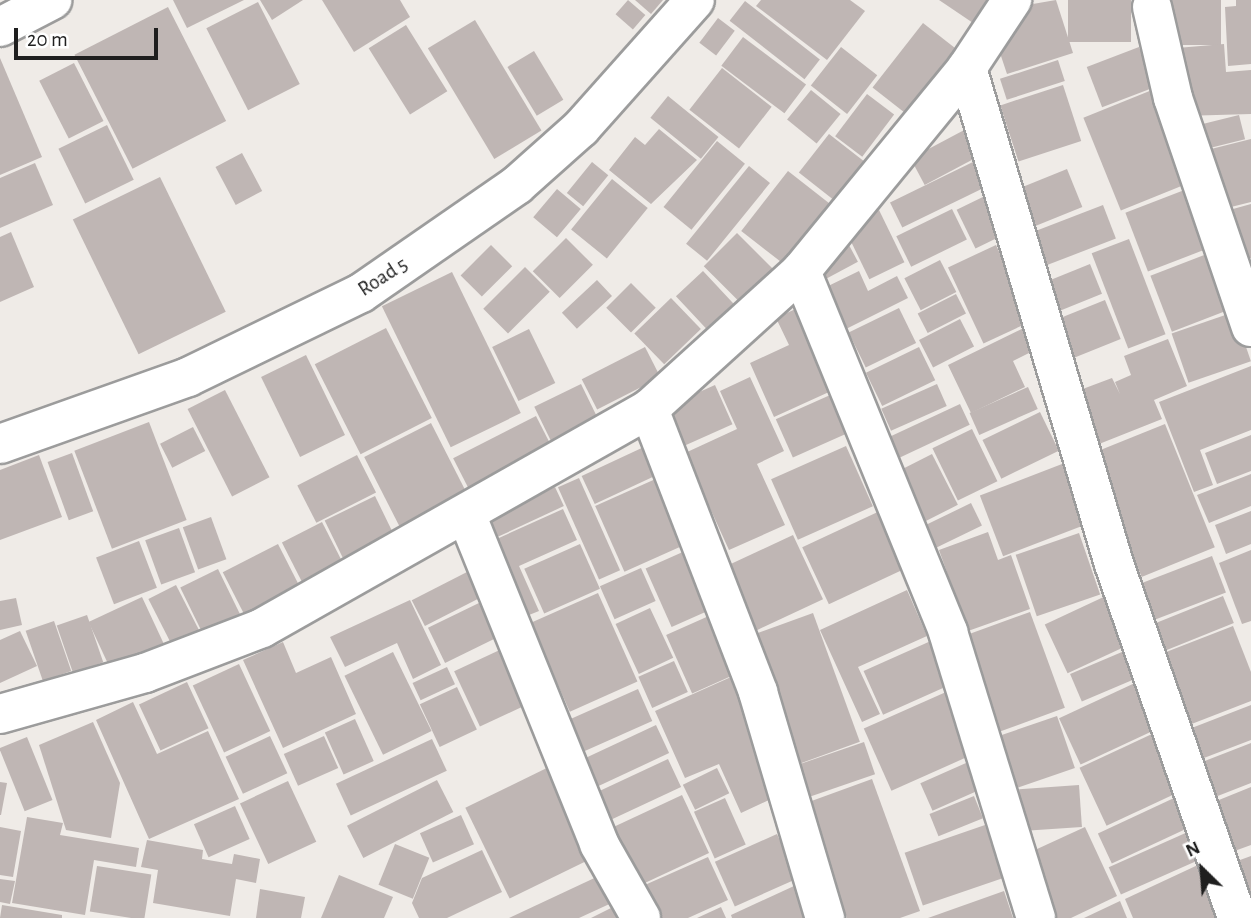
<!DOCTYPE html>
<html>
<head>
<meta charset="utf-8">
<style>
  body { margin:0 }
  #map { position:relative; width:1251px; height:918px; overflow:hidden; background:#efebe7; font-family:"Alegreya Sans",sans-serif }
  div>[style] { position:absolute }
  .building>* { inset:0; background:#bfb6b4; transform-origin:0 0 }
  .roads { filter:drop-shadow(2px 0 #9c9c9c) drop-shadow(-2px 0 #9c9c9c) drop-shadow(0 2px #9c9c9c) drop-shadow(0 -2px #9c9c9c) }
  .minor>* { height:38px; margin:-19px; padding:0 19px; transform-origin:19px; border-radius:19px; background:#fff }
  span { translate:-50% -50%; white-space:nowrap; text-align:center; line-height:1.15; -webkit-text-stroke:5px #fff; paint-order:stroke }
  .street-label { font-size:21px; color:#1f1f1f }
  .north { position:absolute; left:1167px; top:834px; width:70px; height:70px; -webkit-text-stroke:5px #fff; paint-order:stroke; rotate:335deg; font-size:19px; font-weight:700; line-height:28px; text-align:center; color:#1f1f1f }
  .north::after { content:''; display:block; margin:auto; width:24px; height:32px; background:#1f1f1f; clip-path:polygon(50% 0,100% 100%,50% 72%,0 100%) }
  .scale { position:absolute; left:14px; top:28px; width:144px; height:32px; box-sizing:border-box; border:4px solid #1f1f1f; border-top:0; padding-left:9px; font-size:21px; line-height:24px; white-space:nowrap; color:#1f1f1f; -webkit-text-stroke:5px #fff; paint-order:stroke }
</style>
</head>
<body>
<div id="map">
  <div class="building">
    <div style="clip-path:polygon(173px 0,244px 0,187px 28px)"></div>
    <div style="clip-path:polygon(260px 0,303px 0,272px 20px)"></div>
    <div style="clip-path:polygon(322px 0,400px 0,410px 17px,354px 52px)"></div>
    <div style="left:628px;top:0;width:23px;height:19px;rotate:41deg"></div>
    <div style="clip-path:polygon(635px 0,663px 0,651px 14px)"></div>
    <div style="clip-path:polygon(761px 0,850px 0,865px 11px,827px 60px,756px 6px)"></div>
    <div style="clip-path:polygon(939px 0,999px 0,979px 27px)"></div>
    <div style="clip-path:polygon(1056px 0,1073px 53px,1007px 74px,1000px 53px,1027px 5px)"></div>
    <div style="left:1068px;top:0;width:63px;height:42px"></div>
    <div style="left:1172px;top:0;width:49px;height:45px"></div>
    <div style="clip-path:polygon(1236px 0,1251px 0,1251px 64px,1228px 66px,1225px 7px,1236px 6px)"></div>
    <div style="left:745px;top:1px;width:95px;height:25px;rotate:38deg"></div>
    <div style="left:258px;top:2px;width:92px;height:58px;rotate:63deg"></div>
    <div style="left:168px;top:7px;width:128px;height:105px;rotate:63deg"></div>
    <div style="left:718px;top:18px;width:21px;height:31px;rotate:37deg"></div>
    <div style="left:475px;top:20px;width:129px;height:55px;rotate:59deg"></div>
    <div style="left:923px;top:23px;width:41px;height:82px;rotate:38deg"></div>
    <div style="left:406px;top:25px;width:78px;height:44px;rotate:58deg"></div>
    <div style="left:743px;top:37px;width:79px;height:36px;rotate:37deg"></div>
    <div style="clip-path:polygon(1224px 44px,1226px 72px,1251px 70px,1251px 114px,1182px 116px,1177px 48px)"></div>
    <div style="left:841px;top:47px;width:46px;height:49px;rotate:38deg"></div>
    <div style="left:1139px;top:47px;width:43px;height:56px;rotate:69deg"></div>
    <div style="left:534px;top:51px;width:57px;height:31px;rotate:59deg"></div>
    <div style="clip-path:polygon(0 58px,42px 157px,0 175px)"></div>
    <div style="left:1058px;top:60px;width:22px;height:61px;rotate:72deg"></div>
    <div style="left:74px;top:63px;width:65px;height:39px;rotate:63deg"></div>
    <div style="left:722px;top:68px;width:63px;height:53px;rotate:38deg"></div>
    <div style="left:1063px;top:85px;width:59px;height:66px;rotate:72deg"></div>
    <div style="left:811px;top:90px;width:38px;height:38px;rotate:39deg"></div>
    <div style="left:1152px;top:90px;width:100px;height:74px;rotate:68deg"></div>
    <div style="left:867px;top:94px;width:34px;height:53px;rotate:37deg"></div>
    <div style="left:668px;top:96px;width:65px;height:28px;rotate:39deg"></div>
    <div style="left:1239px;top:115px;width:25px;height:53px;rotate:76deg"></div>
    <div style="left:107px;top:125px;width:61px;height:54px;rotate:64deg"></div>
    <div style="left:968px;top:128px;width:30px;height:65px;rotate:62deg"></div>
    <div style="clip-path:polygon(659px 129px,697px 160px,651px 204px,609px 170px,635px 137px,645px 145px)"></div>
    <div style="left:829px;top:134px;width:46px;height:49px;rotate:38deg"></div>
    <div style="clip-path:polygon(1251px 139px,1251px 202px,1227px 208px,1211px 149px)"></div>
    <div style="left:717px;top:141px;width:36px;height:85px;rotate:39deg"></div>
    <div style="left:242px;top:153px;width:43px;height:30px;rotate:62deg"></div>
    <div style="left:979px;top:159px;width:28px;height:99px;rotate:64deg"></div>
    <div style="left:592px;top:162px;width:21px;height:40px;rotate:39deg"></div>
    <div style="clip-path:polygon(35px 163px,53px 205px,0 228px,0 178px)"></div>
    <div style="left:749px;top:166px;width:27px;height:100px;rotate:39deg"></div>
    <div style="left:1067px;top:169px;width:41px;height:50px;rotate:68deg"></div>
    <div style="left:788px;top:171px;width:60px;height:76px;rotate:38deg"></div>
    <div style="left:160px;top:177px;width:150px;height:97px;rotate:64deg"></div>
    <div style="left:612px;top:179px;width:46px;height:65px;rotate:39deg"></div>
    <div style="left:557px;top:189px;width:31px;height:37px;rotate:40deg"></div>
    <div style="left:1187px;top:189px;width:63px;height:66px;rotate:69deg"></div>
    <div style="left:989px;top:194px;width:43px;height:36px;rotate:64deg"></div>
    <div style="clip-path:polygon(1251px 204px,1251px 258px,1245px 260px,1233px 209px)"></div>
    <div style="left:1103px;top:205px;width:36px;height:75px;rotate:69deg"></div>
    <div style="left:952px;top:209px;width:34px;height:62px;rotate:64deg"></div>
    <div style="left:879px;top:210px;width:58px;height:39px;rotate:64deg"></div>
    <div style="clip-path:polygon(11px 232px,34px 287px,0 302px,0 237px)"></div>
    <div style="left:737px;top:233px;width:51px;height:47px;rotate:45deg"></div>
    <div style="left:566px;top:238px;width:38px;height:47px;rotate:45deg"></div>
    <div style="left:1129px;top:239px;width:102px;height:40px;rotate:69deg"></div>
    <div style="left:491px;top:245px;width:30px;height:43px;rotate:45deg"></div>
    <div style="left:849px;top:245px;width:19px;height:37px;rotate:62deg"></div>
    <div style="left:996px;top:245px;width:84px;height:53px;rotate:65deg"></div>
    <div style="left:1212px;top:252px;width:60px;height:66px;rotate:69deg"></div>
    <div style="left:940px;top:260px;width:36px;height:40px;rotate:63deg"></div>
    <div style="left:1090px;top:264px;width:32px;height:54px;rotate:68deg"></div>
    <div style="left:525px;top:267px;width:35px;height:59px;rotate:45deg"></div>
    <div style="left:703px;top:271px;width:47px;height:37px;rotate:47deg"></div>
    <div style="clip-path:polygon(859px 271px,868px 291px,897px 276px,908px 298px,842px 331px,822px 289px)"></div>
    <div style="left:452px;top:272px;width:157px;height:78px;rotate:64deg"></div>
    <div style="left:597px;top:280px;width:22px;height:48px;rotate:47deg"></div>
    <div style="left:631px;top:283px;width:35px;height:35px;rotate:45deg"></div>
    <div style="left:956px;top:294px;width:22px;height:43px;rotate:63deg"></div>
    <div style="left:671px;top:298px;width:43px;height:51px;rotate:46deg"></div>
    <div style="left:1105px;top:300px;width:42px;height:61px;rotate:68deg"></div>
    <div style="clip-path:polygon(802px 306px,840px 387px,774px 417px,750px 363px,789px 345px,776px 318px)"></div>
    <div style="left:899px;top:308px;width:39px;height:56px;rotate:64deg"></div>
    <div style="left:1234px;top:312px;width:52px;height:66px;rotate:71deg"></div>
    <div style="left:960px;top:319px;width:31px;height:46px;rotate:63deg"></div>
    <div style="clip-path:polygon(1030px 325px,1041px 347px,1013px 361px,1025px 387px,971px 413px,948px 365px)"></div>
    <div style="left:386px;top:328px;width:101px;height:80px;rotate:63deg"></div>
    <div style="left:529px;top:329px;width:60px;height:41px;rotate:64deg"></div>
    <div style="clip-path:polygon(1168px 339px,1187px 386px,1154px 400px,1162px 419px,1094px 446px,1072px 393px,1112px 378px,1120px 394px,1115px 382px,1131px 375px,1124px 356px)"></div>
    <div style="left:645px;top:347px;width:34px;height:71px;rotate:63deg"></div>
    <div style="left:919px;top:347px;width:37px;height:59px;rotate:64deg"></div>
    <div style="left:306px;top:355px;width:89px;height:50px;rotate:64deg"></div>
    <div style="clip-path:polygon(1251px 366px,1251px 430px,1200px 450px,1213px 485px,1194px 492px,1159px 402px)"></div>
    <div style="clip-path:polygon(750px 377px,784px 451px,757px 464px,785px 525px,729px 550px,685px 453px,737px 429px,720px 391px)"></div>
    <div style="left:581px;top:384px;width:39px;height:52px;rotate:64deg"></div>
    <div style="left:937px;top:384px;width:24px;height:61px;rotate:66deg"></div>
    <div style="left:715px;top:385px;width:43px;height:57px;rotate:66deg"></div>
    <div style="left:1028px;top:387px;width:24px;height:64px;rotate:66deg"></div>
    <div style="left:225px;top:390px;width:98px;height:42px;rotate:63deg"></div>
    <div style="left:837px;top:392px;width:42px;height:67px;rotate:66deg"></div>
    <div style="left:960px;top:404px;width:23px;height:77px;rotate:65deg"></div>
    <div style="left:1040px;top:412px;width:43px;height:64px;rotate:64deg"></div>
    <div style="left:536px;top:416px;width:36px;height:93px;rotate:63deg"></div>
    <div style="left:149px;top:422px;width:105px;height:80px;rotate:69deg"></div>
    <div style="left:431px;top:423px;width:83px;height:75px;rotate:63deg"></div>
    <div style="left:1165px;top:424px;width:133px;height:79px;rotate:68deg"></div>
    <div style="left:193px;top:427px;width:27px;height:37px;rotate:63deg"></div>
    <div style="left:972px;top:429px;width:58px;height:44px;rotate:64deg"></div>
    <div style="clip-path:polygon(1251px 435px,1251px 471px,1217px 484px,1205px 453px)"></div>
    <div style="left:646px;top:446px;width:31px;height:71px;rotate:65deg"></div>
    <div style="left:846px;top:446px;width:66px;height:82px;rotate:66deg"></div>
    <div style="left:72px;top:453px;width:62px;height:26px;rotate:70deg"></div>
    <div style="left:932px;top:454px;width:57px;height:37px;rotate:63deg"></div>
    <div style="clip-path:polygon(39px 455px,62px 517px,0 540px,0 470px)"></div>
    <div style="left:357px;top:455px;width:42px;height:67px;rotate:63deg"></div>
    <div style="left:1062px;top:464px;width:65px;height:88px;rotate:69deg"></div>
    <div style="clip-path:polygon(1251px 474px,1251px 506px,1209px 523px,1197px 495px)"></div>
    <div style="left:660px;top:477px;width:72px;height:71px;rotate:66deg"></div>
    <div style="left:579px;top:478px;width:101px;height:23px;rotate:66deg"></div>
    <div style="left:555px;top:487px;width:21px;height:77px;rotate:65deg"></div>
    <div style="left:375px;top:496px;width:48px;height:56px;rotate:64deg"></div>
    <div style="left:971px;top:503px;width:25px;height:51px;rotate:64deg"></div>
    <div style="clip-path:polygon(563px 509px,577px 540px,519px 566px,539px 611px,524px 617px,490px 542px)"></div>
    <div style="left:882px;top:510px;width:63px;height:88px;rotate:65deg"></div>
    <div style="clip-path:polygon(1251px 511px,1251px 544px,1226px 554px,1215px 525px)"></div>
    <div style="left:211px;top:517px;width:45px;height:30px;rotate:70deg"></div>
    <div style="left:322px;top:522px;width:48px;height:45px;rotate:63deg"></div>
    <div style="left:179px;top:528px;width:47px;height:36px;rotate:70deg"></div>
    <div style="clip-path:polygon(988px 532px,998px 560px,1011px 555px,1030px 609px,968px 631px,939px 550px)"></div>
    <div style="left:1079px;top:533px;width:65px;height:67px;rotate:71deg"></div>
    <div style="left:793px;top:535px;width:71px;height:77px;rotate:65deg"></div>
    <div style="left:139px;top:541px;width:50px;height:46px;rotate:69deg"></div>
    <div style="left:278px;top:544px;width:48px;height:62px;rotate:63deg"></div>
    <div style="left:580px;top:544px;width:49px;height:61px;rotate:66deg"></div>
    <div style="left:694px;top:547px;width:64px;height:53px;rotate:66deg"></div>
    <div style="clip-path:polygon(1251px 550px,1251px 621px,1242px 624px,1219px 563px)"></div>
    <div style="left:1212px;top:556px;width:39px;height:82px;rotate:69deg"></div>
    <div style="left:641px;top:568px;width:36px;height:45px;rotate:66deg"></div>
    <div style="left:218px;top:569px;width:52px;height:42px;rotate:64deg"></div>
    <div style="left:467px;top:572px;width:29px;height:62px;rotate:63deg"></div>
    <div style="left:176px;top:585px;width:57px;height:31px;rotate:63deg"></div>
    <div style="clip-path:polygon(907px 590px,927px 636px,858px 667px,880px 714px,862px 722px,820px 630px)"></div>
    <div style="left:598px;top:593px;width:97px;height:74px;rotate:66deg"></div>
    <div style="left:1110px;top:594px;width:54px;height:72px;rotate:65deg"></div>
    <div style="left:1223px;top:596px;width:29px;height:75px;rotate:68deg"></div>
    <div style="left:142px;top:597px;width:59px;height:59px;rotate:65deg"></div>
    <div style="clip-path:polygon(16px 598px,22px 625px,0 630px,0 601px)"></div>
    <div style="clip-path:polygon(410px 600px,441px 665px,413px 679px,397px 643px,345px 667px,330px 637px)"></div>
    <div style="left:481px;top:602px;width:39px;height:59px;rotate:64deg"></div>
    <div style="left:650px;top:608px;width:55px;height:38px;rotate:65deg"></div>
    <div style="left:720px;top:611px;width:64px;height:59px;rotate:66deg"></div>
    <div style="left:1030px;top:612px;width:102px;height:69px;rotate:70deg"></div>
    <div style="left:813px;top:613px;width:137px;height:69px;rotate:70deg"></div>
    <div style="left:87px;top:615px;width:50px;height:32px;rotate:71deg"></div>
    <div style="left:54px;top:621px;width:53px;height:30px;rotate:71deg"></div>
    <div style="clip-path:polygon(1233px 626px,1251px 672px,1251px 701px,1189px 725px,1161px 654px)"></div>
    <div style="clip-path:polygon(20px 631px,37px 666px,0 683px,0 640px)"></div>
    <div style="left:933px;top:640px;width:48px;height:76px;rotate:66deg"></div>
    <div style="clip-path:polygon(283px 642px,296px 673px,331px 657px,356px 714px,283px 748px,243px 660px)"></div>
    <div style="left:504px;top:648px;width:61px;height:55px;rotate:65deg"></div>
    <div style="left:1129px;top:649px;width:30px;height:64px;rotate:67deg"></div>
    <div style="left:393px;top:652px;width:88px;height:54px;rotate:64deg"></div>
    <div style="left:674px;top:661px;width:34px;height:39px;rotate:66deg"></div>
    <div style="left:239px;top:664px;width:74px;height:51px;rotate:65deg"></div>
    <div style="left:447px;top:667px;width:19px;height:38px;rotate:65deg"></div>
    <div style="clip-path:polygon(731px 677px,784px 793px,741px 813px,719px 764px,685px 778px,655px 711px)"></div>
    <div style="left:187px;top:682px;width:51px;height:53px;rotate:65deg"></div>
    <div style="left:1137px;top:682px;width:51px;height:86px;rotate:65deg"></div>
    <div style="left:457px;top:687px;width:47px;height:41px;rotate:65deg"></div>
    <div style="left:638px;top:689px;width:35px;height:75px;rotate:66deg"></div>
    <div style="left:946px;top:692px;width:68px;height:90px;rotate:66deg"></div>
    <div style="clip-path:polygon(133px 702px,157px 754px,208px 731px,239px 799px,149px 839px,96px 720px)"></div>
    <div style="clip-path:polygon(1251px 705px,1251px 740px,1196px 761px,1184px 731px)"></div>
    <div style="left:1057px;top:716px;width:55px;height:71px;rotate:71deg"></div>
    <div style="left:355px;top:719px;width:46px;height:33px;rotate:66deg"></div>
    <div style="clip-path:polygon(93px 722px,120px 783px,111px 838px,66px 830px,39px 745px)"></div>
    <div style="left:656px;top:725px;width:31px;height:79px;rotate:65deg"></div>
    <div style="left:1152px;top:734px;width:64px;height:80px;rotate:65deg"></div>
    <div style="left:270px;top:736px;width:41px;height:49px;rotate:65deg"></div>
    <div style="left:324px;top:736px;width:35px;height:44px;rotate:66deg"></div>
    <div style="left:27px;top:737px;width:68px;height:30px;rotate:68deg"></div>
    <div style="left:432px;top:739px;width:35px;height:106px;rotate:65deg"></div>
    <div style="left:864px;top:742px;width:34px;height:83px;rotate:71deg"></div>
    <div style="clip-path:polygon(1251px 743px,1251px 783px,1210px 799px,1197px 764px)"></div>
    <div style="left:668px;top:759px;width:31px;height:78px;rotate:65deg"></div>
    <div style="left:557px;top:763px;width:101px;height:102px;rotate:64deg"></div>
    <div style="left:966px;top:763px;width:30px;height:50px;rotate:66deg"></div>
    <div style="left:717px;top:768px;width:28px;height:38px;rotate:64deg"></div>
    <div style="clip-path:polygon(872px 779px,920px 911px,900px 918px,847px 918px,806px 803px)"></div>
    <div style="left:437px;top:780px;width:36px;height:101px;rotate:63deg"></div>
    <div style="left:288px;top:781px;width:67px;height:53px;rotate:65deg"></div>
    <div style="clip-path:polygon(0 782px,7px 783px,1px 815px,0 815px)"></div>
    <div style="left:1079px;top:785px;width:42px;height:60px;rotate:86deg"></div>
    <div style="clip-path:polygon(1251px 787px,1251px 845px,1229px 853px,1209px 804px)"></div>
    <div style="left:682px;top:795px;width:64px;height:88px;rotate:65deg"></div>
    <div style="left:974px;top:796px;width:24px;height:48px;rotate:68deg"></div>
    <div style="left:725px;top:798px;width:51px;height:34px;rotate:66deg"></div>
    <div style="left:1174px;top:798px;width:33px;height:84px;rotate:65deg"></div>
    <div style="left:235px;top:806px;width:36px;height:45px;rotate:66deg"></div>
    <div style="left:461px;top:815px;width:32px;height:45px;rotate:66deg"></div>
    <div style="clip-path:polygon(27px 817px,63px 823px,60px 835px,139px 848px,136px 867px,94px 860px,85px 915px,12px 903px)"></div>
    <div style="left:985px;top:825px;width:56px;height:85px;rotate:71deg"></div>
    <div style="clip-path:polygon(0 827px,21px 831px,13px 877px,0 875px)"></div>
    <div style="clip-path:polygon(1085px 827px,1117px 896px,1071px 918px,1053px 918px,1024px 855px)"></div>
    <div style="left:1190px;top:831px;width:30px;height:89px;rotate:66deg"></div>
    <div style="left:777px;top:834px;width:49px;height:68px;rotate:66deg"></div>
    <div style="clip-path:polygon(147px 840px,203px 850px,202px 859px,232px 864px,234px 854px,260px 859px,256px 883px,236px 879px,230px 916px,153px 903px,158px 870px,141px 867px)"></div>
    <div style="left:395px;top:844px;width:37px;height:44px;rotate:22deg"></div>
    <div style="clip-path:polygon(482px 850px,502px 892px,447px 918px,419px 918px,412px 903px,422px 878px)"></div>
    <div style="clip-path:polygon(1251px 856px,1251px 918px,1229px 864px)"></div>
    <div style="clip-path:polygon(708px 857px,728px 900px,688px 918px,652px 918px,638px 888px)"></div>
    <div style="clip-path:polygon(1200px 864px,1225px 918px,1133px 918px,1125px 899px)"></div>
    <div style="left:97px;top:866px;width:55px;height:46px;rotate:9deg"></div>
    <div style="clip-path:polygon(603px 874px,616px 901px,579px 918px,509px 918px)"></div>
    <div style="clip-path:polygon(339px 875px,393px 897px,384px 918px,321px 918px)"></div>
    <div style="clip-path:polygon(0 879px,15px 881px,10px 904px,0 902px)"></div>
    <div style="clip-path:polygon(794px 886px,809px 918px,732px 918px,731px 915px)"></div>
    <div style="clip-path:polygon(260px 889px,305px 897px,301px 918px,256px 918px)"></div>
    <div style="clip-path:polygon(1004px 891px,1013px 918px,928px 918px)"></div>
    <div style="clip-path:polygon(1120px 901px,1127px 918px,1084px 918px)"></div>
    <div style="clip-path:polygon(2px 905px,62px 915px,62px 918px,0 918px)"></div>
    <div style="clip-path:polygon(617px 905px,623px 918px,591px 918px)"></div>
    <div style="clip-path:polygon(721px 907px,726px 918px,697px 918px)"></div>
  </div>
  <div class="roads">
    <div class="minor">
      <div style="left:1152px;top:7px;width:93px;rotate:77deg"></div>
      <div style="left:1173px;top:98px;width:242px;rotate:71.2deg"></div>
      <div style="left:0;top:27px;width:59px;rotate:-27.4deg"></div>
      <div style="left:967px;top:68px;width:517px;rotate:73.49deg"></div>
      <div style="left:1114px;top:564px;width:375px;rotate:70.8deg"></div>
      <div style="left:801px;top:271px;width:390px;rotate:67.8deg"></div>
      <div style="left:948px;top:632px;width:299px;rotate:72.9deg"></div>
      <div style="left:649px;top:409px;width:303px;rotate:68.9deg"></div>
      <div style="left:758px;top:692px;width:236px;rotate:73.5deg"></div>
      <div style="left:0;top:444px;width:200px;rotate:-19.6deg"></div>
      <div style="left:188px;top:377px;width:192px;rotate:-25.9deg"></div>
      <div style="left:361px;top:293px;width:190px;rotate:-34.7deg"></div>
      <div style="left:517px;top:185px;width:86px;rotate:-41.7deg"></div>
      <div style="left:581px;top:128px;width:171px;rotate:-48.3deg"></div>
      <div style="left:466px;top:514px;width:356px;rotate:68deg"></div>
      <div style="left:599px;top:844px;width:85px;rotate:60.4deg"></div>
      <div style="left:0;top:714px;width:151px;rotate:-15.8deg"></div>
      <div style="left:145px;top:673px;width:125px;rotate:-21deg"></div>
      <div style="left:262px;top:628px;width:445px;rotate:-29.5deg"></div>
      <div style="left:649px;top:409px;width:205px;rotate:-42.2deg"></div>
      <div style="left:801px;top:271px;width:262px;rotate:-50.7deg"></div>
      <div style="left:967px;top:68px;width:82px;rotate:-56.5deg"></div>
    </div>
  </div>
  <div class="street-label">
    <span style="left:383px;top:277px;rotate:-33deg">Road 5</span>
  </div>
  <div class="north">N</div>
  <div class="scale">20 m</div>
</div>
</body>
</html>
